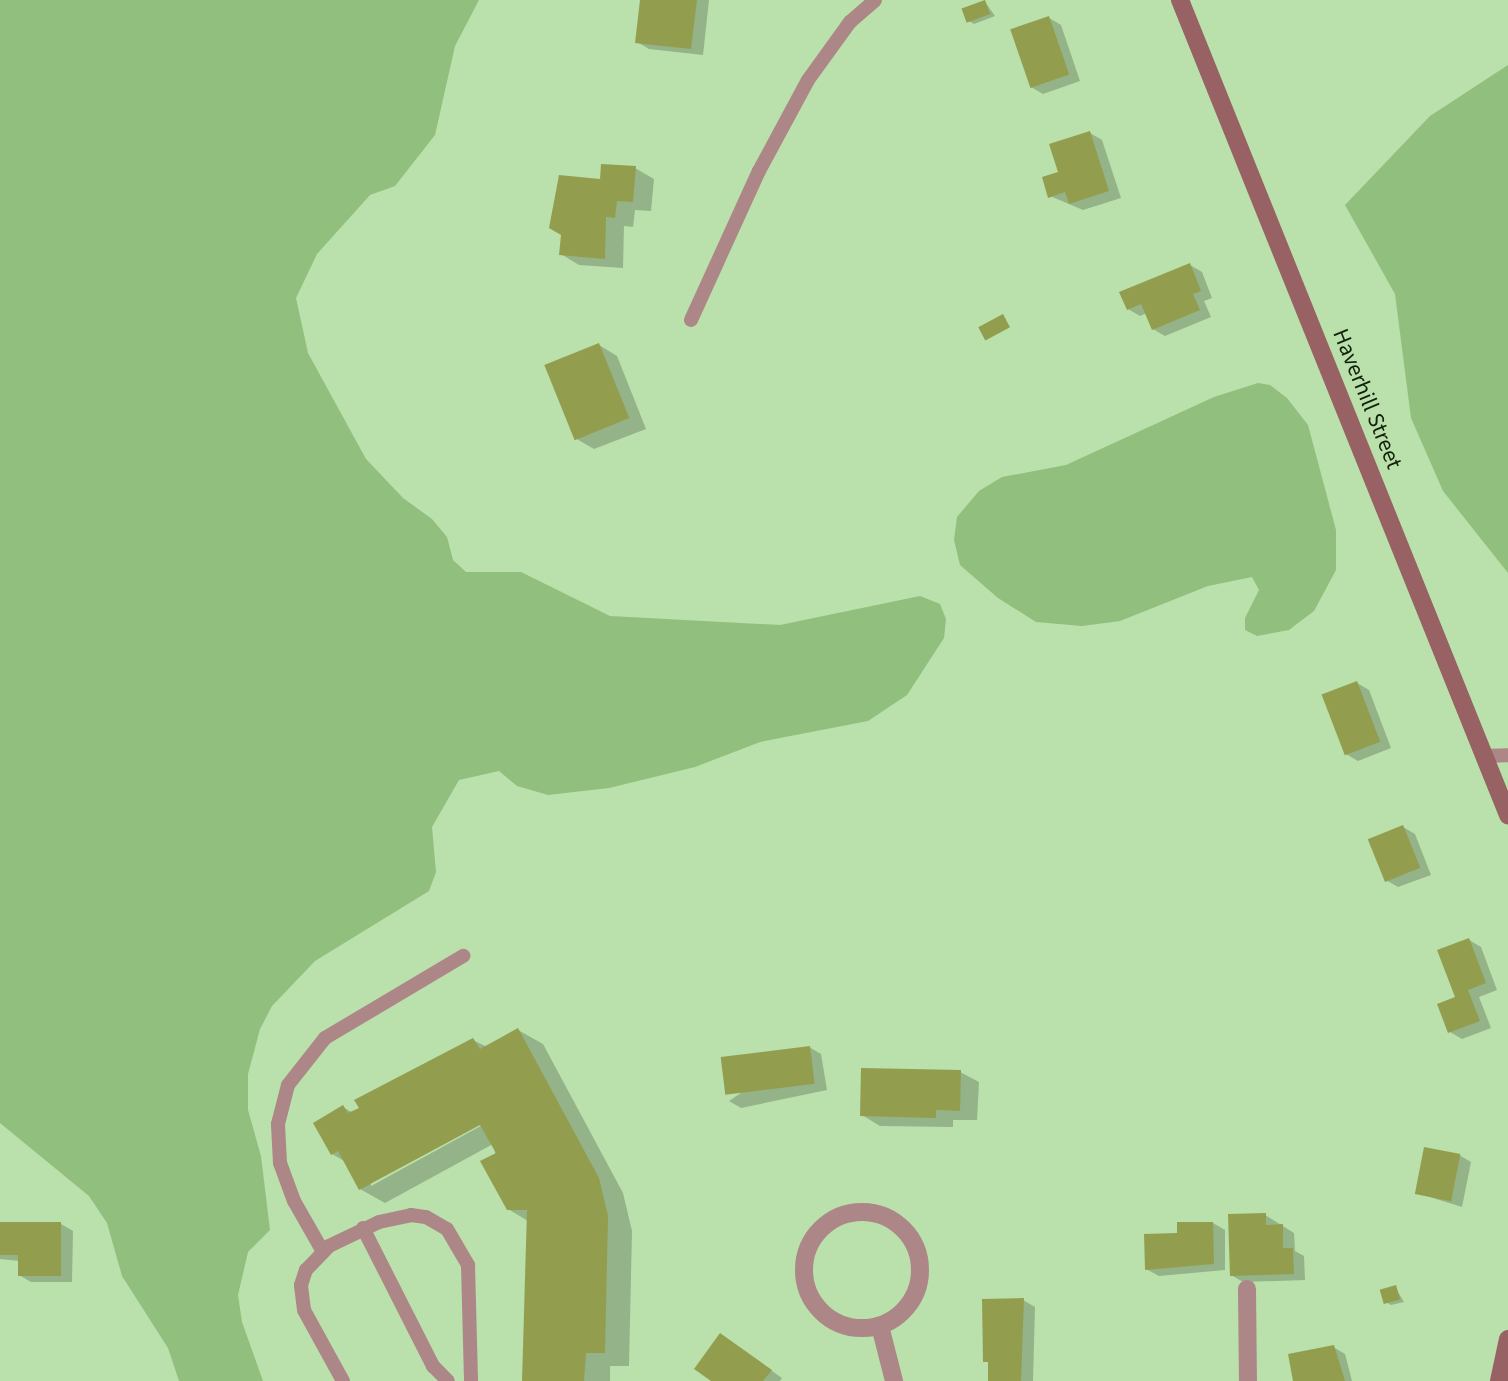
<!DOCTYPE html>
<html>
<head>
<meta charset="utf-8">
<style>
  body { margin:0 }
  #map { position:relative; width:1508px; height:1381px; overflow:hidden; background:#bae0ab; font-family:"Source Sans 3",sans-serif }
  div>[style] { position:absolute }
  .green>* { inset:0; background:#91bf7d }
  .shadow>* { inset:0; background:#0003 }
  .building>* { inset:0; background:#929e4e; transform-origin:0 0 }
  .lane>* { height:14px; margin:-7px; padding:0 7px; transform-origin:7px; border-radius:7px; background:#ad8687 }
  .street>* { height:18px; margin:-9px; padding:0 9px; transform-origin:9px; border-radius:9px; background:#ad8687 }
  .street>.ring { margin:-9px; padding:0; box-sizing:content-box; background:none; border:18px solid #ad8687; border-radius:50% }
  .secondary>* { height:18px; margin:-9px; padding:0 9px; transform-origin:9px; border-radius:9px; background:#986163 }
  span { translate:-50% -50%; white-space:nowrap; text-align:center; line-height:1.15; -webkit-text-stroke:5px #bae0ab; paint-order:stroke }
  .street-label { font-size:23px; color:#12200c }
</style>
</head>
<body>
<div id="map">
  <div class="green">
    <div style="clip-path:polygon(0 0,479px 0,455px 46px,435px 135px,395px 186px,370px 195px,317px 254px,296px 298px,308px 353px,366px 459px,403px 498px,432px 519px,447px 537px,453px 560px,466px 572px,521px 572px,610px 616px,780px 625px,920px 596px,940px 604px,946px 619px,944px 638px,907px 695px,868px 721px,760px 742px,695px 767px,609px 788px,548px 795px,517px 786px,499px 771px,459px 780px,432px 827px,436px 872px,429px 891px,315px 961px,272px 1006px,260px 1029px,248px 1074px,248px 1110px,261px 1156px,270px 1230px,248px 1252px,238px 1295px,242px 1322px,263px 1381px,179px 1381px,168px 1348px,122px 1276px,107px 1223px,89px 1196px,0 1123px)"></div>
    <div style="clip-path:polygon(1508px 65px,1508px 573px,1443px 491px,1411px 418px,1395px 294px,1345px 205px,1430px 116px)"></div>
    <div style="clip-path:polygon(1258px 383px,1270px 385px,1287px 398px,1308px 425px,1336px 530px,1336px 570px,1314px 611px,1289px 630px,1257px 636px,1245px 630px,1245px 618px,1259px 590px,1252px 577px,1208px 586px,1120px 621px,1082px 626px,1036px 622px,998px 598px,960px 565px,954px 540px,957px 517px,979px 491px,1002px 477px,1066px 465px,1214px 397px)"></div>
  </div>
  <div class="shadow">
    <div style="clip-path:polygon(642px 0,709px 0,703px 55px,649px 49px,637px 42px)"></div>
    <div style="clip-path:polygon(985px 2px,995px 16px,974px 24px,969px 21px)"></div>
    <div style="clip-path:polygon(1049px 18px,1061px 25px,1080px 81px,1043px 94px,1031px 87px)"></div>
    <div style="clip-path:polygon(1090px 133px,1102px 140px,1121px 198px,1083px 210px,1050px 196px)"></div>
    <div style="clip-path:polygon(635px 168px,654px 179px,651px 211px,635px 210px,633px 227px,624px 226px,623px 268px,579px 265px,561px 254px,601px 180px)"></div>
    <div style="clip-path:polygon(1190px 265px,1202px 272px,1212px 298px,1204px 301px,1211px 317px,1165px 336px,1153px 329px,1147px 313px,1140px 316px,1128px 309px)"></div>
    <div style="clip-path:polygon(599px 345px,617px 356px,646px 429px,594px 449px,575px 438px)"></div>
    <div style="clip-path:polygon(1357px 683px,1369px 690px,1391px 748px,1358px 761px,1346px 754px)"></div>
    <div style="clip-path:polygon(1403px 827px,1415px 834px,1431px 875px,1398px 887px,1386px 880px)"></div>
    <div style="clip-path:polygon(1469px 940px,1481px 947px,1497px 990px,1479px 997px,1491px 1028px,1462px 1039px,1450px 1032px)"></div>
    <div style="clip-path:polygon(evenodd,518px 1030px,543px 1044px,623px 1193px,632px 1231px,629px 1366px,610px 1366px,610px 1381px,524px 1381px,528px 1221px,508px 1209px,493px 1144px,385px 1203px,360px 1189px,346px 1162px,332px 1154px,343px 1107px,353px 1113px,473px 1040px,487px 1047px,518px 1030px,487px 1119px,488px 1122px,371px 1186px,371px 1181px,487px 1119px)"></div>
    <div style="clip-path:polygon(809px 1047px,821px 1054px,827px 1090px,741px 1108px,729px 1101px)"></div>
    <div style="clip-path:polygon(960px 1072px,979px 1082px,977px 1120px,953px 1120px,953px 1127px,880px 1126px,862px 1115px)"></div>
    <div style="clip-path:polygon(1459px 1155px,1471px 1162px,1462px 1207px,1417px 1193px)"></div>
    <div style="clip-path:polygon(1265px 1215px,1294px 1233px,1295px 1251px,1304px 1256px,1305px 1280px,1243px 1282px,1231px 1275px)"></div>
    <div style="clip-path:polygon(1213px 1223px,1225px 1230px,1225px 1270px,1159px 1276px,1146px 1269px,1179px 1235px)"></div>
    <div style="clip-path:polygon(0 1224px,61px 1224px,73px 1231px,72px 1282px,31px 1282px,19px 1275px,20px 1261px,0 1259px)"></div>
    <div style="clip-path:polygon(1395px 1287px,1404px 1302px,1391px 1305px,1386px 1302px)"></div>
    <div style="clip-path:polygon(1023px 1300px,1035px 1307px,1033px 1381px,990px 1381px)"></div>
    <div style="clip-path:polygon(721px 1335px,782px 1378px,780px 1381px,714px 1381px)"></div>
    <div style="clip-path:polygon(1333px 1347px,1345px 1354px,1352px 1381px,1296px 1381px)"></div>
  </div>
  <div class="building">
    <div style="clip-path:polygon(640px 0,697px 0,691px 49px,635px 43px)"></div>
    <div style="left:985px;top:0;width:15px;height:25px;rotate:70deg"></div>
    <div style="left:1049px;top:16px;width:62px;height:41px;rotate:71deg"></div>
    <div style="clip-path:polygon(1090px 131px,1109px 191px,1069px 204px,1065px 192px,1048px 198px,1042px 177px,1058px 172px,1049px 144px)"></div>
    <div style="clip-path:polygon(601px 164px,636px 166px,633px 202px,617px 201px,615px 218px,606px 217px,605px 259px,559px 255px,561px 235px,549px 228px,559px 175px,600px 179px)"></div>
    <div style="clip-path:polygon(1190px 263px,1201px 291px,1193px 294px,1200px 310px,1152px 330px,1141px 304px,1127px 310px,1119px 292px)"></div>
    <div style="left:1003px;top:314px;width:15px;height:28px;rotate:62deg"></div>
    <div style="left:599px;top:343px;width:81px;height:59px;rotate:68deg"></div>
    <div style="left:1357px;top:681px;width:65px;height:38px;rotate:69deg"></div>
    <div style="left:1403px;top:825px;width:46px;height:38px;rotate:68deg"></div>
    <div style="clip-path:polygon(1469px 938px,1486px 983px,1468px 990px,1480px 1021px,1448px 1033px,1437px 1004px,1455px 997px,1437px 950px)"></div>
    <div style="clip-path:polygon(518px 1028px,599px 1178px,608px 1216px,605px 1353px,586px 1353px,584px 1381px,522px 1381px,527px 1210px,507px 1210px,480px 1161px,496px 1153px,480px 1125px,359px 1190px,338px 1151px,331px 1155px,313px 1123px,343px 1105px,348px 1113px,359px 1108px,354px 1100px,473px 1038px,480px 1049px)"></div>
    <div style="left:810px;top:1046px;width:38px;height:90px;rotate:83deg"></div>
    <div style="clip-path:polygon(861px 1068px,961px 1070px,960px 1111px,936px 1110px,936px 1118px,860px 1116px)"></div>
    <div style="left:1424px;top:1147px;width:37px;height:48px;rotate:11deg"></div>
    <div style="clip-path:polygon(1266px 1213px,1266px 1225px,1283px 1224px,1283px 1248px,1293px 1248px,1294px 1274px,1230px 1276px,1228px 1214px)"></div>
    <div style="clip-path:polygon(0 1222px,61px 1222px,61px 1276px,18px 1276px,18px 1255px,0 1255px)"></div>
    <div style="clip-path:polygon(1177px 1222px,1213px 1222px,1214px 1264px,1145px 1270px,1144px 1234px,1177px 1233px)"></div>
    <div style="left:1396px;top:1285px;width:15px;height:17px;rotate:74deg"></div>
    <div style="clip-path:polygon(1024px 1298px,1021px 1381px,988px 1381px,988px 1362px,983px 1362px,982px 1299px)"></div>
    <div style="clip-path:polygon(720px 1333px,772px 1370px,763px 1381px,711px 1381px,694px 1369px)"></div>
    <div style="clip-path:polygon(1334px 1345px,1345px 1381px,1293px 1381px,1288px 1354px)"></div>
  </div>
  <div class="lane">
    <div style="left:691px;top:320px;width:164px;rotate:-65.5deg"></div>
    <div style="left:759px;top:171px;width:103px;rotate:-61.7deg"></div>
    <div style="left:808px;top:80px;width:72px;rotate:-54.1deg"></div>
    <div style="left:850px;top:22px;width:33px;rotate:-41deg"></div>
    <div style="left:1484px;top:756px;width:24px;rotate:-2deg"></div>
    <div style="left:363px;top:1228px;width:155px;rotate:63.1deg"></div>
    <div style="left:433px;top:1366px;width:21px;rotate:45deg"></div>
    <div style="left:322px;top:1250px;width:56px;rotate:-119.7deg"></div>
    <div style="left:294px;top:1201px;width:40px;rotate:-110.2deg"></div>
    <div style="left:280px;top:1163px;width:39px;rotate:-93deg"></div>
    <div style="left:278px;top:1124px;width:40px;rotate:-75.6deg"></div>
    <div style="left:288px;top:1085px;width:60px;rotate:-51.8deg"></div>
    <div style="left:325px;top:1038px;width:161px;rotate:-30.7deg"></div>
    <div style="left:343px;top:1381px;width:81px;rotate:-118.8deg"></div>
    <div style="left:304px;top:1310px;width:25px;rotate:-97deg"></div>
    <div style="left:301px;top:1285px;width:16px;rotate:-72deg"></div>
    <div style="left:306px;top:1270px;width:33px;rotate:-46deg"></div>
    <div style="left:329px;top:1246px;width:55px;rotate:-25.6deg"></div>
    <div style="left:379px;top:1222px;width:33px;rotate:-12deg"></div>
    <div style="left:411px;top:1215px;width:15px;rotate:8deg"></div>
    <div style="left:426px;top:1217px;width:24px;rotate:30deg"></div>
    <div style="left:447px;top:1229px;width:42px;rotate:59.7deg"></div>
    <div style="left:468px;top:1265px;width:116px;rotate:88.5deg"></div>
  </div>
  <div class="street">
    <div class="ring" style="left:804px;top:1212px;width:98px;height:98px"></div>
    <div style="left:1247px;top:1289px;width:92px;rotate:89.4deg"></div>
    <div style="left:880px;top:1326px;width:57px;rotate:75.7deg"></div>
  </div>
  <div class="secondary">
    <div style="left:1180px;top:0;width:879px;rotate:68.08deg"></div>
    <div style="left:1499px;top:1381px;width:43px;rotate:-77.9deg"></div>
  </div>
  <div class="street-label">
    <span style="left:1367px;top:399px;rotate:68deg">Haverhill Street</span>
  </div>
</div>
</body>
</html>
